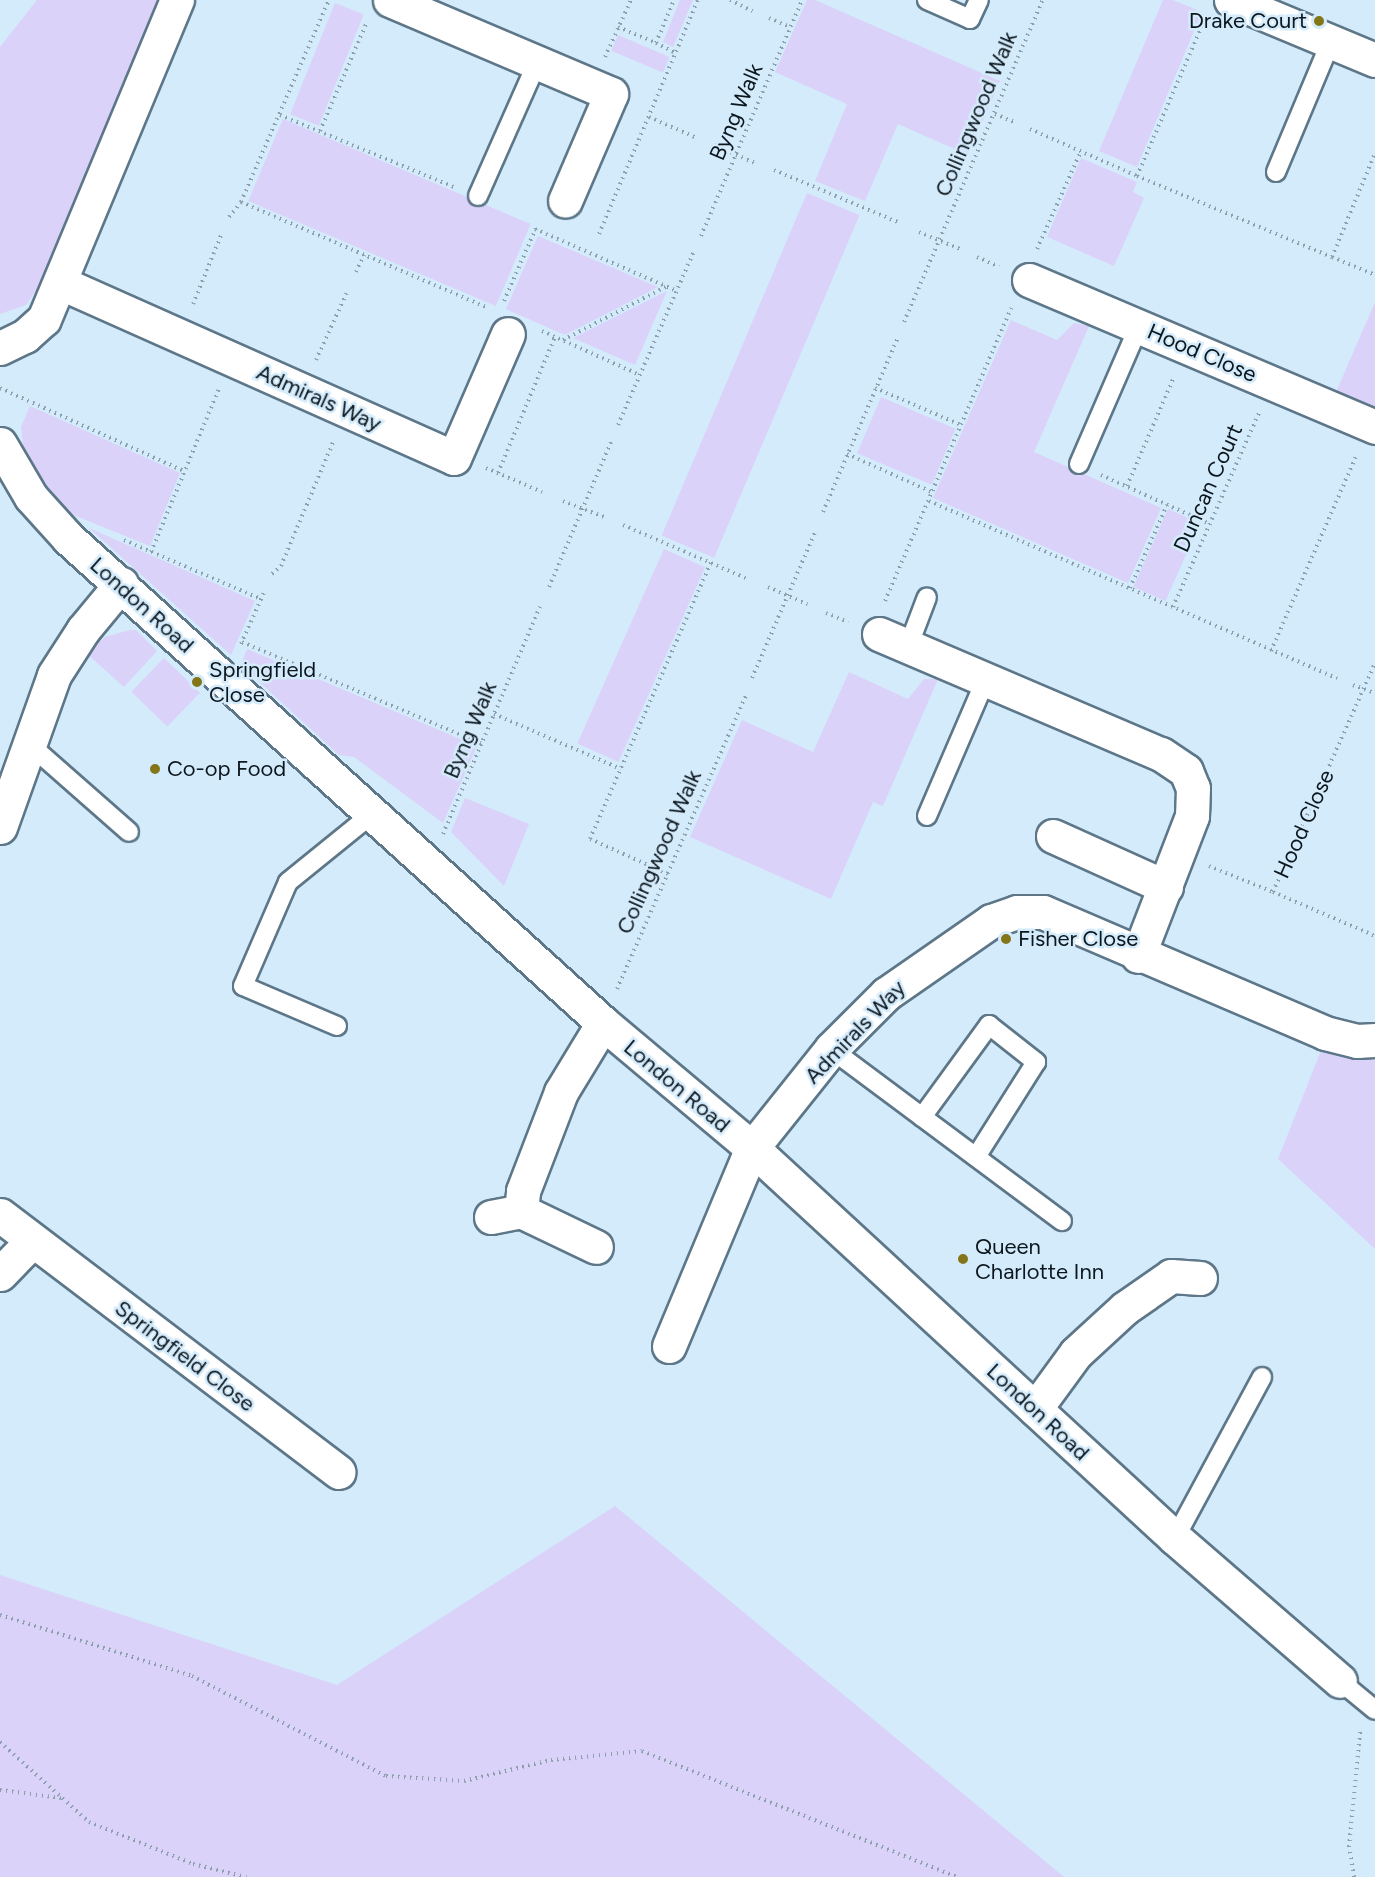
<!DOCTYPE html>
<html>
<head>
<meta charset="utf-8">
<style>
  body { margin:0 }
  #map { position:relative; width:1375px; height:1877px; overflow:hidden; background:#d4ebfb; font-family:Figtree,sans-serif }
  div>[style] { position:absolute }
  .green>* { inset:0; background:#dad2f9; transform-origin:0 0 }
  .path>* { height:4px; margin-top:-2px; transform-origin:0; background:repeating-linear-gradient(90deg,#8c9fac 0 1.5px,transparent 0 6px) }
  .roads { filter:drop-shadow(2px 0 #5d7789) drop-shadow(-2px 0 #5d7789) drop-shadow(0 2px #5d7789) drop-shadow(0 -2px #5d7789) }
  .lane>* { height:18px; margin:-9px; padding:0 9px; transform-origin:9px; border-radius:9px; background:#fff }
  .street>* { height:33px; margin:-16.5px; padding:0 16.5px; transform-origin:16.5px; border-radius:16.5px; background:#fff }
  .dots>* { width:16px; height:16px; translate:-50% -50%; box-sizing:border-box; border:3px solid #d4ebfb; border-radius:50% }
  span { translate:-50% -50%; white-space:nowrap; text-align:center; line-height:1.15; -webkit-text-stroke:5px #d4ebfb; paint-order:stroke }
  .poi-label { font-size:22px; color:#0c161d }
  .right { translate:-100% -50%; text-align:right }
  .left { translate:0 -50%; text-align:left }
  .street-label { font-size:22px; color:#0c161d }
</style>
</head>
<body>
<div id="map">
  <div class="green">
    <div style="clip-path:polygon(37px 0,164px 0,44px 279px,26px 305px,0 314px,0 47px)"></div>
    <div style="clip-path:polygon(680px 0,693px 0,673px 47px,663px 42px)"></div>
    <div style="clip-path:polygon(807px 0,815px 0,1000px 81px,968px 155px,898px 124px,865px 201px,815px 181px,847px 104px,775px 72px)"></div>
    <div style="clip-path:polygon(1163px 0,1173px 0,1202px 12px,1137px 167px,1099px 151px)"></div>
    <div style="left:335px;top:3px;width:31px;height:120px;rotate:22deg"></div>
    <div style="left:618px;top:35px;width:56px;height:17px;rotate:23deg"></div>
    <div style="left:283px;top:119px;width:269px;height:89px;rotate:23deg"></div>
    <div style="clip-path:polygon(1081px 158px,1137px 182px,1133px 192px,1144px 198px,1114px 266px,1047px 237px)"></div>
    <div style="left:807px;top:193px;width:57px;height:372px;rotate:23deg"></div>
    <div style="clip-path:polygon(538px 236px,658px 287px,565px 335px,506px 309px)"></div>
    <div style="clip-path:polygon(667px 291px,635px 365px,573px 338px)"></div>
    <div style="clip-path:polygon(1375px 302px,1375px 417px,1333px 399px)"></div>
    <div style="clip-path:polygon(1011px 320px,1057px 340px,1074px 323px,1089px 326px,1034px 452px,1161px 508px,1128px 583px,933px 498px)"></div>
    <div style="left:881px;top:397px;width:81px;height:61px;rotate:23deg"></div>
    <div style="clip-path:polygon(30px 406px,180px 473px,150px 546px,71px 514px,56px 497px,29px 462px,23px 444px,21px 427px)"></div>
    <div style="left:1168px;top:509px;width:35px;height:85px;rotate:24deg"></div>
    <div style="clip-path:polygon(89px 528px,255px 601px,231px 655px)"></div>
    <div style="left:664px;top:549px;width:45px;height:213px;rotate:24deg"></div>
    <div style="clip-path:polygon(130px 630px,136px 630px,157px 651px,124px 687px,86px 653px,105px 637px)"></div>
    <div style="clip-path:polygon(247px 649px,477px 746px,443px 823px,354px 757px,339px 755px,241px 665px)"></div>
    <div style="left:164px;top:658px;width:50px;height:47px;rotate:44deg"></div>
    <div style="clip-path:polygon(849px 672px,908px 699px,924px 679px,938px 679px,883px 806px,873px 802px,831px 899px,690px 837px,742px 720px,813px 752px)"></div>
    <div style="clip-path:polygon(465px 798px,529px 824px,504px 886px,451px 832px)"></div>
    <div style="clip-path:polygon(1322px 1048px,1375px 1055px,1375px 1249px,1278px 1159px)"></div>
    <div style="clip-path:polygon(615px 1506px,1064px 1877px,0 1877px,0 1575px,337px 1685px)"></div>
  </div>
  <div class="path">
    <div style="left:730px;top:0;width:25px;rotate:26deg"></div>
    <div style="left:769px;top:18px;width:23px;rotate:23deg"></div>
    <div style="left:618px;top:27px;width:41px;rotate:22.8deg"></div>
    <div style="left:656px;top:43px;width:47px;rotate:-67.3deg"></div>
    <div style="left:656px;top:43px;width:22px;rotate:27deg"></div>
    <div style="left:605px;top:57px;width:63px;rotate:-65.5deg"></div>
    <div style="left:995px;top:114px;width:21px;rotate:23deg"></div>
    <div style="left:280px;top:115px;width:188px;rotate:22.5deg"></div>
    <div style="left:649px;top:117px;width:52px;rotate:23.6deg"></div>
    <div style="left:1030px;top:129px;width:117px;rotate:23.7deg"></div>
    <div style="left:1137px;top:176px;width:171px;rotate:-66.6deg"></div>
    <div style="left:320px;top:131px;width:116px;rotate:-66.7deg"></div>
    <div style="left:714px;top:145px;width:45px;rotate:23.7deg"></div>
    <div style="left:774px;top:170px;width:137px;rotate:22.8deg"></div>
    <div style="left:1137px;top:176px;width:211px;rotate:22.6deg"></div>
    <div style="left:1332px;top:257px;width:113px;rotate:-67.5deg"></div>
    <div style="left:241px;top:202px;width:269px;rotate:23.2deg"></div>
    <div style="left:229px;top:217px;width:19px;rotate:-51deg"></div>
    <div style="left:241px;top:202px;width:220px;rotate:-66.5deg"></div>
    <div style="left:535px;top:229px;width:155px;rotate:23.6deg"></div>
    <div style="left:919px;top:232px;width:44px;rotate:22.5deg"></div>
    <div style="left:599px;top:234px;width:254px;rotate:-67.1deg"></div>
    <div style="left:701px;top:236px;width:257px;rotate:-66.8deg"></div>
    <div style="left:1037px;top:249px;width:107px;rotate:-65.8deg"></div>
    <div style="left:977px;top:257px;width:24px;rotate:24deg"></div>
    <div style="left:1332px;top:257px;width:47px;rotate:22.7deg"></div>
    <div style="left:356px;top:272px;width:19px;rotate:-65deg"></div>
    <div style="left:504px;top:301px;width:80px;rotate:-66.3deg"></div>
    <div style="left:193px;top:304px;width:77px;rotate:-67.8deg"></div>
    <div style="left:904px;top:322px;width:351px;rotate:-66.7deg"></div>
    <div style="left:542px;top:331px;width:107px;rotate:24.2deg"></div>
    <div style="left:563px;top:340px;width:117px;rotate:-27.4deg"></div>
    <div style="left:316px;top:360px;width:77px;rotate:-65.4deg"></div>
    <div style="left:0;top:388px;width:202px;rotate:24.3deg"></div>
    <div style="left:875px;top:388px;width:94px;rotate:23.3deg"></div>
    <div style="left:618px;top:425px;width:188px;rotate:-66.4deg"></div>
    <div style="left:847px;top:454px;width:93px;rotate:24.1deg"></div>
    <div style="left:486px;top:468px;width:61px;rotate:23.2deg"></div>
    <div style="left:498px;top:473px;width:147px;rotate:-67.3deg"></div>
    <div style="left:1101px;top:475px;width:120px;rotate:24.2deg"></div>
    <div style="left:1127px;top:486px;width:119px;rotate:-66.7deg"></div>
    <div style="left:563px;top:501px;width:44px;rotate:21.3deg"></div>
    <div style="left:929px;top:501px;width:445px;rotate:23.5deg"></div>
    <div style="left:823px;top:512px;width:188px;rotate:-66.8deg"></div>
    <div style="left:623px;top:525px;width:136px;rotate:23.4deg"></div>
    <div style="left:124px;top:540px;width:149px;rotate:23.3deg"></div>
    <div style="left:151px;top:552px;width:177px;rotate:-67.4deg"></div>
    <div style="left:272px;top:574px;width:12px;rotate:-42deg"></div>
    <div style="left:281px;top:566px;width:134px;rotate:-67.2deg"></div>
    <div style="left:549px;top:587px;width:158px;rotate:-66.8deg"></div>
    <div style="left:768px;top:587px;width:43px;rotate:23.6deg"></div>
    <div style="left:1130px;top:588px;width:91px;rotate:-66deg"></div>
    <div style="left:885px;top:601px;width:319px;rotate:-66.7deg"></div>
    <div style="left:1173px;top:607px;width:212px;rotate:-66.1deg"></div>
    <div style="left:826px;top:613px;width:24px;rotate:22deg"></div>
    <div style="left:242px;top:642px;width:261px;rotate:23deg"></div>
    <div style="left:241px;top:644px;width:59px;rotate:-66deg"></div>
    <div style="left:1271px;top:651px;width:213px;rotate:-66.4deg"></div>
    <div style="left:752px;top:678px;width:161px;rotate:-66.6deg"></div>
    <div style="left:1353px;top:685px;width:23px;rotate:20deg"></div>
    <div style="left:494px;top:714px;width:138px;rotate:23.4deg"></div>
    <div style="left:443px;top:834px;width:247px;rotate:-66.9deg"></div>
    <div style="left:1209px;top:866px;width:69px;rotate:22.1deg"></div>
    <div style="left:1273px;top:892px;width:251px;rotate:-66deg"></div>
    <div style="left:668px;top:874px;width:85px;rotate:-155.8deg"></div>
    <div style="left:590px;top:839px;width:302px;rotate:-66.4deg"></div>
    <div style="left:1273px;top:892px;width:111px;rotate:23.3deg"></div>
    <div style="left:617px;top:989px;width:321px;rotate:-66.3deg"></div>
    <div style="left:0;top:1615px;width:201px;rotate:17.6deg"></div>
    <div style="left:192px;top:1676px;width:218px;rotate:27.3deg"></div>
    <div style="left:386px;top:1776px;width:78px;rotate:3.7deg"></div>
    <div style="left:464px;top:1781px;width:89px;rotate:-13.6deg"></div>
    <div style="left:551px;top:1760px;width:91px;rotate:-5.6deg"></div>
    <div style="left:642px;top:1751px;width:339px;rotate:21.8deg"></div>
    <div style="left:0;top:1742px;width:120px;rotate:42deg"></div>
    <div style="left:89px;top:1822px;width:112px;rotate:22deg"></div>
    <div style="left:193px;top:1864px;width:55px;rotate:13.8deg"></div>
    <div style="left:0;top:1790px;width:63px;rotate:7.4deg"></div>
    <div style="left:1354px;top:1877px;width:30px;rotate:-99deg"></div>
    <div style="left:1349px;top:1847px;width:116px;rotate:-84.5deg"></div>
  </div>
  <div class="roads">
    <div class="lane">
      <div style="left:927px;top:0;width:47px;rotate:23.8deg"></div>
      <div style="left:970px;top:19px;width:21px;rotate:-65deg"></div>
      <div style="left:1276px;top:172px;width:142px;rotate:-67.2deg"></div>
      <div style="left:478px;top:196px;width:145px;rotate:-66.1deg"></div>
      <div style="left:1079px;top:464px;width:150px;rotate:-66.5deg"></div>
      <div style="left:908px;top:647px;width:53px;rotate:-69.2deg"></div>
      <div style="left:29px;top:744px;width:133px;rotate:41.3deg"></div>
      <div style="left:927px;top:816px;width:149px;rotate:-66.7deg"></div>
      <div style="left:337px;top:1026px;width:102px;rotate:-156.9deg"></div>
      <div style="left:243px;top:986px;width:113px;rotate:-66.6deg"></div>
      <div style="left:288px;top:882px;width:108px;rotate:-39deg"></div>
      <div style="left:831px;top:1049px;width:288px;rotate:36.7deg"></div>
      <div style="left:922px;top:1117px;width:114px;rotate:-53.9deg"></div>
      <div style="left:989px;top:1025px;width:60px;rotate:38.2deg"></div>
      <div style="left:1036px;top:1062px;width:112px;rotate:122.3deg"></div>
      <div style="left:1175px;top:1538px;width:183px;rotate:-61.6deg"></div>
      <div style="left:1340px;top:1681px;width:45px;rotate:39.6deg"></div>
    </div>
    <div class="street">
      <div style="left:390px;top:0;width:240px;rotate:23deg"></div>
      <div style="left:611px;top:94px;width:116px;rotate:113.3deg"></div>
      <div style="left:1231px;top:0;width:156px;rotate:22.6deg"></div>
      <div style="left:1029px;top:280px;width:376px;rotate:23deg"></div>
      <div style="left:61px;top:283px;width:430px;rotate:24deg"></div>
      <div style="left:454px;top:458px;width:135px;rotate:-66.5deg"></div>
      <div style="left:0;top:348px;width:28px;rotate:-26deg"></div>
      <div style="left:25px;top:336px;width:25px;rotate:-42deg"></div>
      <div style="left:44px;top:319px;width:346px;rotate:-67.4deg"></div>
      <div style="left:0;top:444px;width:61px;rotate:59.7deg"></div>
      <div style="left:31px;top:497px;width:55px;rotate:47.9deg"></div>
      <div style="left:68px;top:538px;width:722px;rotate:42.19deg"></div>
      <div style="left:603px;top:1023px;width:194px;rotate:40deg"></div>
      <div style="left:752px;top:1148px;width:575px;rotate:42.68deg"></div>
      <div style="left:1175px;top:1538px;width:218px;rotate:40.9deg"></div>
      <div style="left:879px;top:634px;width:306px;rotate:23.1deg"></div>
      <div style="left:1161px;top:754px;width:30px;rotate:34deg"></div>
      <div style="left:1186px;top:771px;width:18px;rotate:68deg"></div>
      <div style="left:1193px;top:788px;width:28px;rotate:92deg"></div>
      <div style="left:1192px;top:816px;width:150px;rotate:111.1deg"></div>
      <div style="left:0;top:827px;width:161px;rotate:-70.4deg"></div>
      <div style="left:54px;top:675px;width:54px;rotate:-57.2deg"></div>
      <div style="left:83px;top:630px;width:60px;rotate:-50.4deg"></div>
      <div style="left:1053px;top:836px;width:124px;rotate:24.3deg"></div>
      <div style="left:521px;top:1211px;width:20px;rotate:-84deg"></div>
      <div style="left:523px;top:1191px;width:106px;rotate:-69deg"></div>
      <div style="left:561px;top:1092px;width:81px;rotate:-58.7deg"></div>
      <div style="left:0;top:1215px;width:425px;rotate:37.2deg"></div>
      <div style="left:491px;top:1217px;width:31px;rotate:-11deg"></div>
      <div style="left:521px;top:1211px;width:83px;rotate:25.6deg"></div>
      <div style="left:0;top:1274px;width:46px;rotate:-45.9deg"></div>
      <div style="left:669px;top:1346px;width:215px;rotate:-67.3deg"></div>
      <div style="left:752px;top:1148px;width:127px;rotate:-51.4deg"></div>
      <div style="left:831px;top:1049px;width:78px;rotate:-45deg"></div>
      <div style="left:886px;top:994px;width:128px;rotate:-34.8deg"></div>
      <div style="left:991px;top:921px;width:28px;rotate:-19deg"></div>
      <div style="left:1017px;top:912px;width:26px"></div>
      <div style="left:1043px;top:912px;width:307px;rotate:23.2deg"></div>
      <div style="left:1325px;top:1033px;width:33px;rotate:14deg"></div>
      <div style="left:1357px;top:1041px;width:18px;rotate:-3deg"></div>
      <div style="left:1035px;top:1409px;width:69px;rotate:-53.8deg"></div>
      <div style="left:1076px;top:1353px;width:67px;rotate:-42.6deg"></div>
      <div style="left:1125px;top:1308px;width:56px;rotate:-34.8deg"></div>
      <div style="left:1171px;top:1276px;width:29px;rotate:4deg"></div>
    </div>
  </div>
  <div class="dots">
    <div style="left:1319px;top:21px;background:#847519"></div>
    <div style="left:197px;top:682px;background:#847519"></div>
    <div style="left:155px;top:769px;background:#847519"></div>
    <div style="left:1006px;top:939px;background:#847519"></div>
    <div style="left:963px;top:1259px;background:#847519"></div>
  </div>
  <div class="poi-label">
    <span class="right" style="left:1307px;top:21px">Drake Court</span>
    <span class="left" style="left:209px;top:682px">Springfield<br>Close</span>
    <span class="left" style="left:167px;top:769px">Co-op Food</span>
    <span class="left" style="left:1018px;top:939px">Fisher Close</span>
    <span class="left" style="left:975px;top:1259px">Queen<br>Charlotte Inn</span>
  </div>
  <div class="street-label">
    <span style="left:736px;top:112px;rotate:-67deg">Byng Walk</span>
    <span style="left:976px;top:114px;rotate:-67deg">Collingwood Walk</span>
    <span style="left:1202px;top:353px;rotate:23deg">Hood Close</span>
    <span style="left:319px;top:398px;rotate:24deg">Admirals Way</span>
    <span style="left:1208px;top:488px;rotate:-66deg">Duncan Court</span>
    <span style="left:142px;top:605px;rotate:42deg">London Road</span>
    <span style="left:470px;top:730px;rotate:-67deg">Byng Walk</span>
    <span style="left:1304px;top:824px;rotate:-66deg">Hood Close</span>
    <span style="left:659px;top:852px;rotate:-66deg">Collingwood Walk</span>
    <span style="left:855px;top:1032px;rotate:-46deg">Admirals Way</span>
    <span style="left:677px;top:1086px;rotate:40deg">London Road</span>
    <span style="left:185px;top:1356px;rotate:37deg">Springfield Close</span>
    <span style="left:1038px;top:1412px;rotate:43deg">London Road</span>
  </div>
</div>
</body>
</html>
